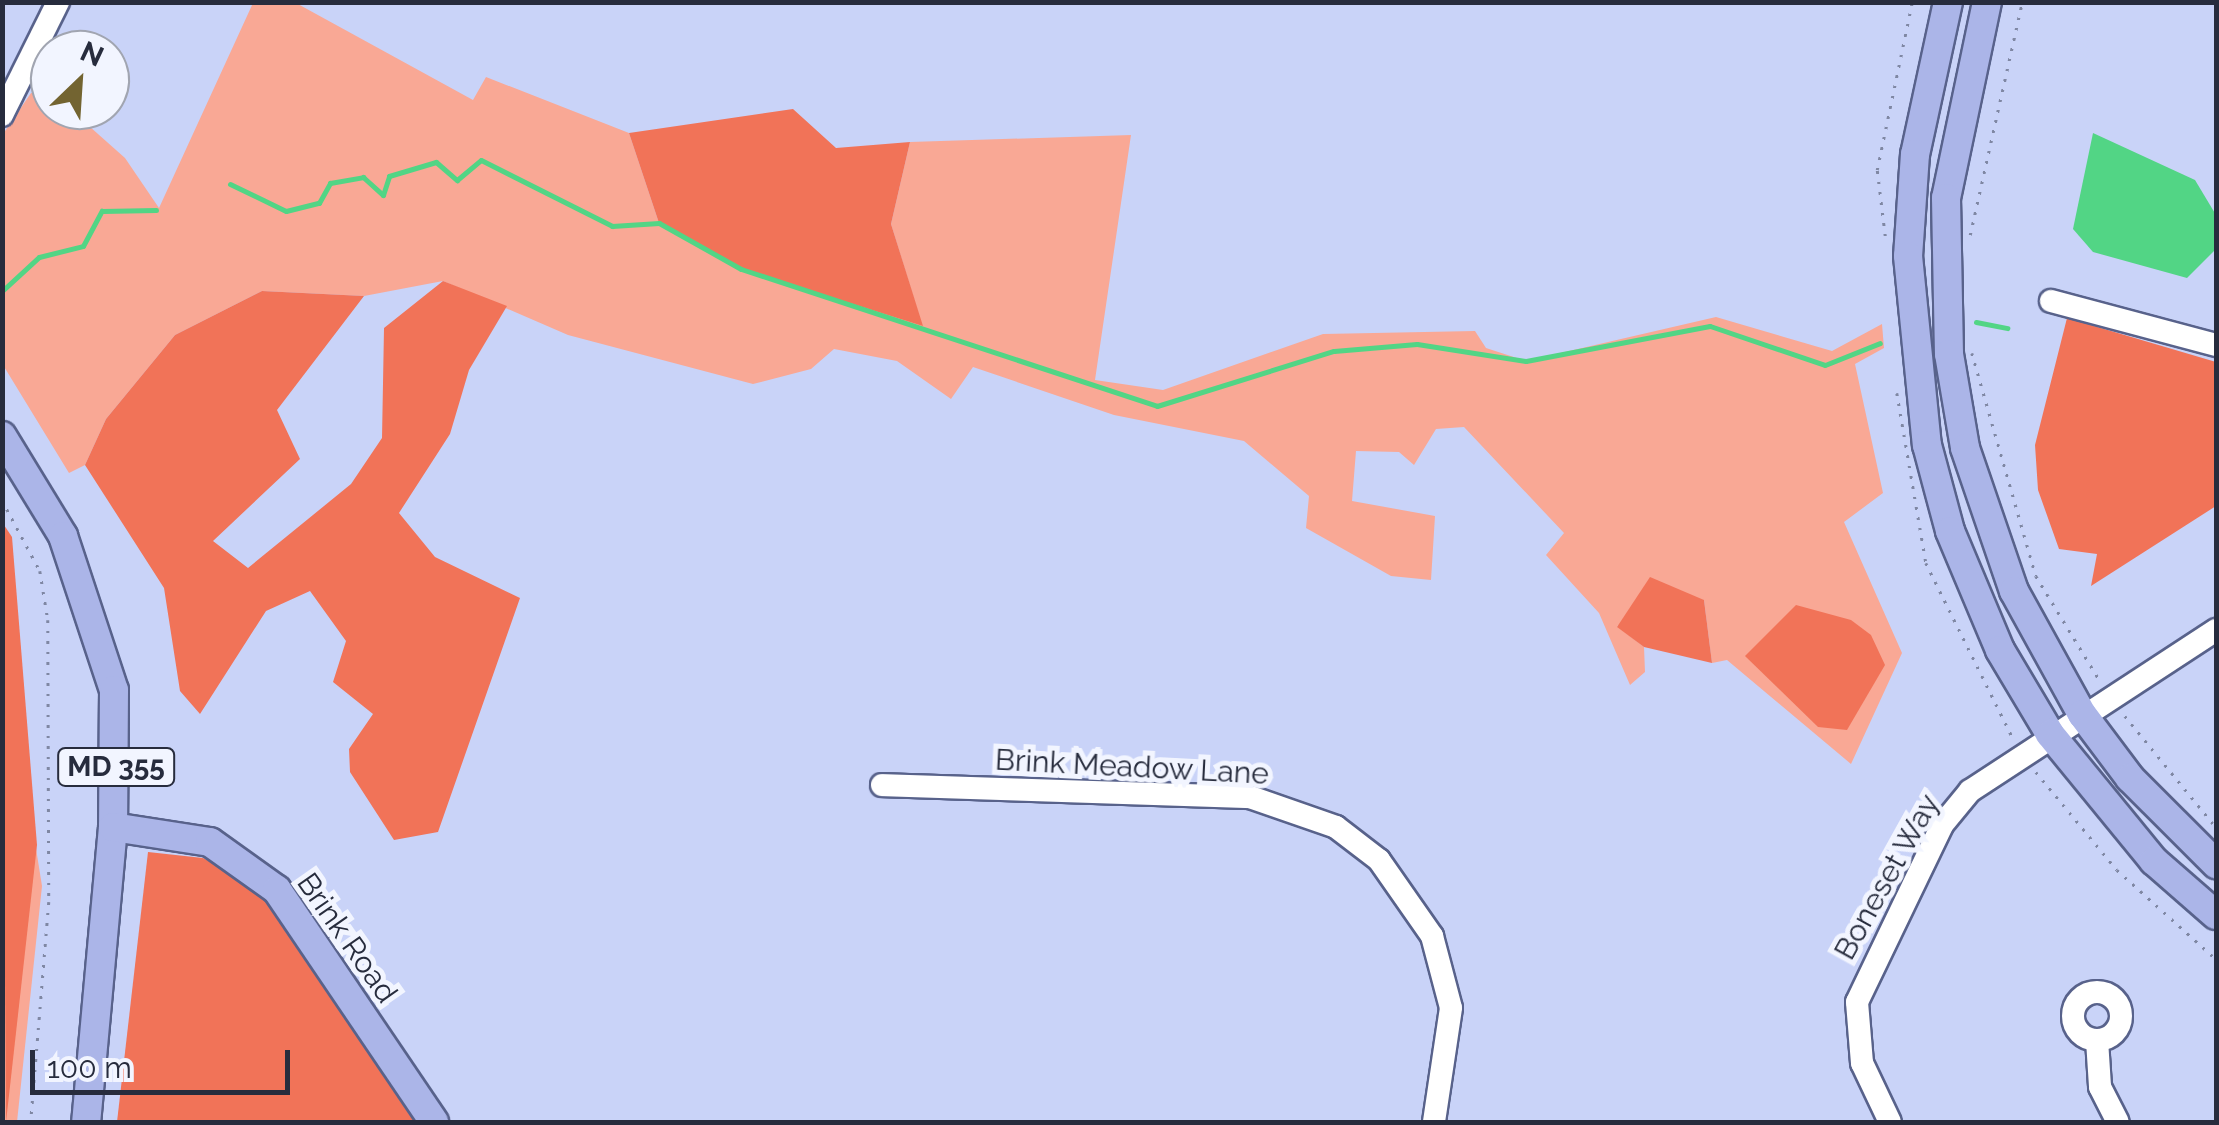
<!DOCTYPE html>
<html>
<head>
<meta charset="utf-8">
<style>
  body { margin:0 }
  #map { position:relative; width:2219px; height:1125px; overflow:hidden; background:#c9d3f8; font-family:Raleway,sans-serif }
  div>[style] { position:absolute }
  .green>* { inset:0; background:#f9a895 }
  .forest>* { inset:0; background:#f17358 }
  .water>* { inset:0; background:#52d585 }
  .stream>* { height:5px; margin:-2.5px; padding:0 2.5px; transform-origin:2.5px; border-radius:2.5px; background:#52d585 }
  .path>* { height:2.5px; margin-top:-1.25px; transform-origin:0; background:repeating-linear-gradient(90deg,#7f87a3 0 2.5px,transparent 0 10.5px) }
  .roads { filter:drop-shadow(2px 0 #58628b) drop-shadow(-2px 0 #58628b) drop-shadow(0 2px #58628b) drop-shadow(0 -2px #58628b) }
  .minor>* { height:22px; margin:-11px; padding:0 11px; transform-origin:11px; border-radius:11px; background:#fff }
  .minor>.ring { margin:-11px; padding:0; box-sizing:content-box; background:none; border:22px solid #fff; border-radius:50% }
  .major>* { height:28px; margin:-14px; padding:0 14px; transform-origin:14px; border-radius:14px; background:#abb5e8 }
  span { translate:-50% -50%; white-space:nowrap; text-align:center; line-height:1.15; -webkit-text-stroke:10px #f2f5ff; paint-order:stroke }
  .shield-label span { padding:2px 8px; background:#f2f5ff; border:2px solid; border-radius:8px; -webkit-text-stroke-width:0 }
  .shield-label { font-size:28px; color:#272c3d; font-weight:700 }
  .street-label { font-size:30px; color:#272c3d }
  .frame { position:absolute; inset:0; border:5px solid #272c3d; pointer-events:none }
  .north { position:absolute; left:30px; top:30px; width:100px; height:100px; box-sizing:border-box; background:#f2f5ff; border:2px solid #a1a5b1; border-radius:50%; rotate:25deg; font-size:28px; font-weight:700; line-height:40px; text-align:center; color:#272c3d }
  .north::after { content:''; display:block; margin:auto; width:35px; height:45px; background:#736431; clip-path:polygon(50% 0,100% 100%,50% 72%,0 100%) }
  .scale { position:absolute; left:30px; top:1050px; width:260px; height:45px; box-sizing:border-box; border:5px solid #272c3d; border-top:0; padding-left:12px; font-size:30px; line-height:35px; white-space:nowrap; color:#272c3d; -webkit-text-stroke:8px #f2f5ff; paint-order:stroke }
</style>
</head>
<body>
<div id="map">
  <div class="green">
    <div style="clip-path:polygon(253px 3px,296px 3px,473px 100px,486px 77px,629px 133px,659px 223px,922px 325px,891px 224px,910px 142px,1131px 135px,1095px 380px,1163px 390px,1323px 334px,1475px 331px,1486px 348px,1526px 361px,1716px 317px,1832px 351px,1882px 324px,1884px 348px,1855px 364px,1883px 493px,1844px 522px,1902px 653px,1851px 764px,1727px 660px,1712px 663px,1704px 600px,1617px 626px,1644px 647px,1645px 672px,1630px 685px,1599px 613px,1546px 555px,1564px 533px,1464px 427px,1436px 429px,1414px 465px,1399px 452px,1356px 451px,1352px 501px,1435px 516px,1431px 580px,1391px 576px,1306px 528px,1309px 496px,1244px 441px,1114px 415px,973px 367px,951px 399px,897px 361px,834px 349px,811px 369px,753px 384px,568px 335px,443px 281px,364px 296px,262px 291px,175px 335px,106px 419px,85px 465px,69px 473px,3px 365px,3px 134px,31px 93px,50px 94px,50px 110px,71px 110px,125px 158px,159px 208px)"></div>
    <div style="clip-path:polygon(2px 637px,42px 886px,17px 1122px,2px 1122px)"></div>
  </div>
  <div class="forest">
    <div style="clip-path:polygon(793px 109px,836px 148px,910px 142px,891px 224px,923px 326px,741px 269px,659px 223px,629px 133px)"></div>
    <div style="clip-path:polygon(443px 281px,507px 306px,469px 370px,450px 434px,399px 513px,435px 557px,520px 598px,438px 832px,394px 840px,350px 772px,349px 749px,373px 714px,333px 682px,346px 641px,310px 591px,266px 611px,200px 714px,180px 691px,164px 588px,85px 465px,106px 419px,175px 335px,262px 291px,364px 296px,277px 410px,300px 459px,213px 541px,248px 568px,351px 484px,382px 438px,384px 328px)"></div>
    <div style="clip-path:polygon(2067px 318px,2216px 362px,2216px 506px,2091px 586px,2097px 554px,2059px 549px,2038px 490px,2035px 445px)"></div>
    <div style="clip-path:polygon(2px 522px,12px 537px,37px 845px,6px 1122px)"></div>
    <div style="clip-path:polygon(1650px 577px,1704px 600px,1712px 663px,1644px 647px,1617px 627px)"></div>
    <div style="clip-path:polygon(1796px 605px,1851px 620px,1871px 635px,1885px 665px,1847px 730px,1818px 727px,1745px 656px)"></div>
    <div style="clip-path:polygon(148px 852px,203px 858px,249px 882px,285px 919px,420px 1122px,117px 1122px)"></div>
  </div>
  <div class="water">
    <div style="clip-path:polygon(2093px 133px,2195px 180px,2216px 215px,2216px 249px,2187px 278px,2093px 252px,2073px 229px)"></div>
  </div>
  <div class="stream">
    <div style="left:230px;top:184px;width:62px;rotate:25.7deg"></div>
    <div style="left:286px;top:211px;width:34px;rotate:-14deg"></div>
    <div style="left:319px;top:203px;width:23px;rotate:-61deg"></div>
    <div style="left:330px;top:183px;width:34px;rotate:-10deg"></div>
    <div style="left:363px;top:177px;width:27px;rotate:42deg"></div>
    <div style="left:383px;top:195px;width:20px;rotate:-72deg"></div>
    <div style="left:389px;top:176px;width:49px;rotate:-16.6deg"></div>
    <div style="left:436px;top:162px;width:28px;rotate:41deg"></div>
    <div style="left:457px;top:180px;width:31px;rotate:-40deg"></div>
    <div style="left:481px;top:160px;width:147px;rotate:26.7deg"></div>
    <div style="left:612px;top:226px;width:47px;rotate:-3.7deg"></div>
    <div style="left:659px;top:223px;width:94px;rotate:29.3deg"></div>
    <div style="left:741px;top:269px;width:438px;rotate:18.2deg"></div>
    <div style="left:1157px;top:406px;width:185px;rotate:-17.3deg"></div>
    <div style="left:1334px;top:351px;width:83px;rotate:-4.8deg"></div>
    <div style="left:1417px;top:344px;width:110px;rotate:8.9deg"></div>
    <div style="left:1526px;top:361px;width:187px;rotate:-10.8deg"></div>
    <div style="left:1710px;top:326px;width:121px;rotate:18.7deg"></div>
    <div style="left:1825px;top:365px;width:59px;rotate:-21.8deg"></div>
    <div style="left:2px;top:291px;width:50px;rotate:-42.6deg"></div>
    <div style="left:39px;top:257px;width:45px;rotate:-14deg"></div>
    <div style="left:83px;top:246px;width:40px;rotate:-62deg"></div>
    <div style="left:102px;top:211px;width:54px;rotate:-1.1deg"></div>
    <div style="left:1976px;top:322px;width:32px;rotate:11deg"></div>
  </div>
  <div class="path">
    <div style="left:1970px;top:235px;width:239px;rotate:-77.4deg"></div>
    <div style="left:1885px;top:236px;width:66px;rotate:-96.9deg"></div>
    <div style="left:1877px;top:170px;width:172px;rotate:-78.2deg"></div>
    <div style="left:1972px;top:353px;width:232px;rotate:74deg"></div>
    <div style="left:2036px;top:576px;width:123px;rotate:58.6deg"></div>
    <div style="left:1897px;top:393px;width:172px;rotate:80.3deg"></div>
    <div style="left:1926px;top:563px;width:193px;rotate:63.6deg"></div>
    <div style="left:2px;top:500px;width:81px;rotate:61.8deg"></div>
    <div style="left:40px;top:571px;width:50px;rotate:80.7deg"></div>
    <div style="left:48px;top:620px;width:282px;rotate:89.8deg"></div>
    <div style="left:49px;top:902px;width:221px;rotate:94.7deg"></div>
    <div style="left:2125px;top:716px;width:144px;rotate:50.7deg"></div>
    <div style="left:2036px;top:772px;width:127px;rotate:50.4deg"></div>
    <div style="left:2117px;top:870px;width:133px;rotate:42deg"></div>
  </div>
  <div class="roads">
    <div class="minor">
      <div style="left:2px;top:115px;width:126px;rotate:-63.6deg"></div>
      <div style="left:2051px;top:301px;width:171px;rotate:14.9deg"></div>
      <div style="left:882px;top:785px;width:368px;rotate:1.9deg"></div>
      <div style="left:1250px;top:797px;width:91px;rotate:19.2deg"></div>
      <div style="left:1336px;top:827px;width:54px;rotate:37.5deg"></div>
      <div style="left:1379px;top:860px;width:93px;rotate:55.1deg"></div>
      <div style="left:1432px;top:936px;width:74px;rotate:75.2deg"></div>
      <div style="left:1451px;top:1008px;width:115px;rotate:98.5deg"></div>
      <div class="ring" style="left:2073px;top:992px;width:26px;height:26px"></div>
      <div style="left:2097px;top:1040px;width:47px;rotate:86.3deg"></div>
      <div style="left:2100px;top:1087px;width:39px;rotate:63deg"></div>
      <div style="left:1890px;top:1122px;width:65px;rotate:-115.4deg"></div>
      <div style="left:1862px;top:1063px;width:61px;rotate:-94.7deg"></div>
      <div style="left:1857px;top:1002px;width:196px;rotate:-64.3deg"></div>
      <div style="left:1942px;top:825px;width:44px;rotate:-50.5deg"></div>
      <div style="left:1970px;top:791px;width:294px;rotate:-33.2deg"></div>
    </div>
    <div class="major">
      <div style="left:1948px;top:2px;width:156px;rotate:102.2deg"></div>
      <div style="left:1915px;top:154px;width:102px;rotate:93.9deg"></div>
      <div style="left:1908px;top:256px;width:190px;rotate:84.3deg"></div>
      <div style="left:1927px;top:445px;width:89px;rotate:75deg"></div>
      <div style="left:1950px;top:531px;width:129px;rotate:67.2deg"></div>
      <div style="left:2000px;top:650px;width:98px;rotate:59.2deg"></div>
      <div style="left:2050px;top:734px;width:164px;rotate:50.7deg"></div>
      <div style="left:2154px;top:861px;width:82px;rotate:41.1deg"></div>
      <div style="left:1987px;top:2px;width:200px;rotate:101.8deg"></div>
      <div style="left:1946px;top:198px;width:156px;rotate:88.9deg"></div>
      <div style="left:1949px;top:354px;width:95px;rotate:80.3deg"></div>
      <div style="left:1965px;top:448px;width:151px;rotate:71.1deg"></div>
      <div style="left:2014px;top:591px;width:141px;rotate:61.1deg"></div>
      <div style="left:2082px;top:714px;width:80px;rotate:53.1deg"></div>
      <div style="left:2130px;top:778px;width:122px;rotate:45deg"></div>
      <div style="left:2px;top:436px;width:117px;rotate:58.6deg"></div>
      <div style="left:63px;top:536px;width:162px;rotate:71.7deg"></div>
      <div style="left:114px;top:690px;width:137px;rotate:90.4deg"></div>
      <div style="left:113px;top:827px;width:296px;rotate:95.2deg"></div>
      <div style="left:113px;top:827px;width:98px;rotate:8.8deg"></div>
      <div style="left:210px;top:842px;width:82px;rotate:35.6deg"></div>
      <div style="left:277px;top:890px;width:280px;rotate:55.9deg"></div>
    </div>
  </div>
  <div class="shield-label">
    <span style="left:116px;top:767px">MD 355</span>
  </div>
  <div class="street-label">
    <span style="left:1132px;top:767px;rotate:3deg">Brink Meadow Lane</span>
    <span style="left:1887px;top:877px;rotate:-61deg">Boneset Way</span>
    <span style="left:347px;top:938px;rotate:55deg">Brink Road</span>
  </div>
  <div class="frame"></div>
  <div class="north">N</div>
  <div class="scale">100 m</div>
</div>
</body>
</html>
